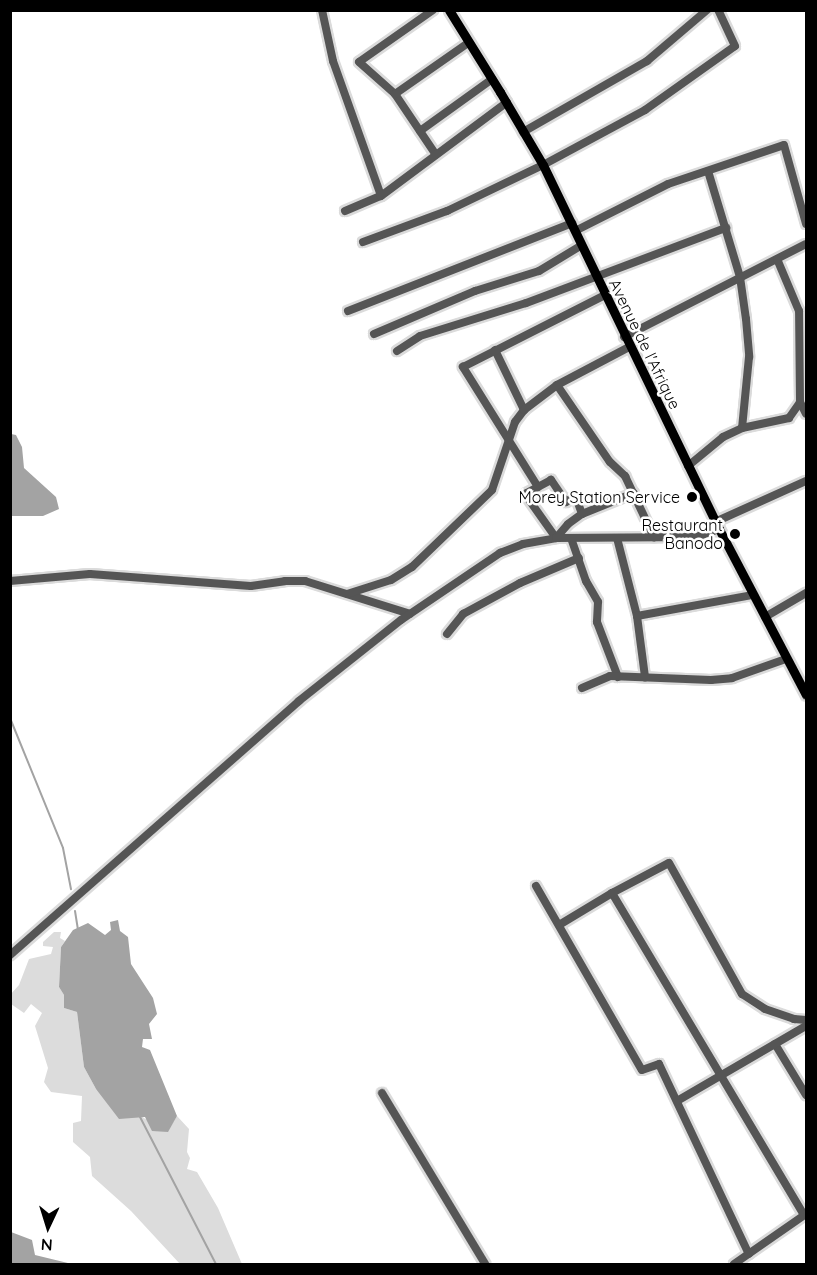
<!DOCTYPE html>
<html>
<head>
<meta charset="utf-8">
<style>
  body { margin:0 }
  #map { position:relative; width:817px; height:1275px; overflow:hidden; background:#fff; font-family:Quicksand,sans-serif }
  div>[style] { position:absolute }
  .green>* { inset:0; background:#dcdcdc }
  .water>* { inset:0; background:#a3a3a3 }
  .stream>* { height:2px; margin:-1px; padding:0 1px; transform-origin:1px; border-radius:1px; background:#a3a3a3 }
  .roads { filter:drop-shadow(2px 0 #dbdbdb) drop-shadow(-2px 0 #dbdbdb) drop-shadow(0 2px #dbdbdb) drop-shadow(0 -2px #dbdbdb) }
  .minor>* { height:8px; margin:-4px; padding:0 4px; transform-origin:4px; border-radius:4px; background:#555 }
  .major>* { height:9px; margin:-4.5px; padding:0 4.5px; transform-origin:4.5px; border-radius:4.5px; background:#000 }
  .dots>* { width:16px; height:16px; translate:-50% -50%; box-sizing:border-box; border:3px solid #fff; border-radius:50% }
  span { translate:-50% -50%; white-space:nowrap; text-align:center; line-height:1.15; -webkit-text-stroke:5px #fff; paint-order:stroke }
  .street-label { font-size:16px; color:#000 }
  .poi-label { font-size:16px; color:#000 }
  .right { translate:-100% -50%; text-align:right }
  .frame { position:absolute; inset:0; border:12px solid #000; pointer-events:none }
  .north { position:absolute; left:18px; top:1197px; width:60px; height:60px; -webkit-text-stroke:4px #fff; paint-order:stroke; rotate:184deg; font-size:16px; font-weight:700; line-height:24px; text-align:center; color:#000 }
  .north::after { content:''; display:block; margin:auto; width:21px; height:27px; background:#000; clip-path:polygon(50% 0,100% 100%,50% 72%,0 100%) }
</style>
</head>
<body>
<div id="map">
  <div class="green">
    <div style="clip-path:polygon(54px 932px,61px 932px,60px 938px,65px 941px,61px 947px,59px 987px,64px 995px,64px 1008px,77px 1012px,84px 1067px,96px 1089px,167px 1132px,177px 1116px,189px 1129px,187px 1152px,190px 1158px,187px 1169px,197px 1172px,218px 1208px,242px 1264px,180px 1264px,131px 1211px,92px 1176px,90px 1157px,73px 1142px,73px 1123px,81px 1121px,82px 1096px,51px 1092px,44px 1082px,48px 1068px,35px 1026px,42px 1013px,31px 1004px,24px 1013px,11px 1004px,10px 995px,19px 985px,29px 959px,51px 954px,53px 947px,43px 946px,43px 942px)"></div>
  </div>
  <div class="water">
    <div style="clip-path:polygon(11px 434px,16px 435px,22px 447px,24px 468px,56px 497px,59px 509px,43px 516px,11px 516px)"></div>
    <div style="clip-path:polygon(118px 920px,120px 931px,128px 937px,131px 964px,153px 998px,157px 1014px,149px 1024px,152px 1039px,143px 1039px,142px 1047px,150px 1050px,177px 1116px,168px 1132px,152px 1131px,145px 1117px,119px 1119px,96px 1089px,84px 1067px,77px 1012px,64px 1008px,64px 995px,59px 987px,61px 947px,73px 930px,88px 923px,105px 935px,111px 930px,110px 922px)"></div>
    <div style="clip-path:polygon(11px 1232px,32px 1240px,35px 1255px,72px 1264px,11px 1264px)"></div>
  </div>
  <div class="stream">
    <div style="left:10px;top:718px;width:140px;rotate:67.8deg"></div>
    <div style="left:63px;top:848px;width:42px;rotate:79deg"></div>
    <div style="left:75px;top:911px;width:18px;rotate:81deg"></div>
    <div style="left:139px;top:1115px;width:168px;rotate:62.7deg"></div>
  </div>
  <div class="roads">
    <div class="minor">
      <div style="left:322px;top:10px;width:52px;rotate:77.8deg"></div>
      <div style="left:333px;top:61px;width:143px;rotate:70.4deg"></div>
      <div style="left:433px;top:10px;width:90px;rotate:144.9deg"></div>
      <div style="left:359px;top:62px;width:48px;rotate:41.6deg"></div>
      <div style="left:395px;top:94px;width:73px;rotate:56.1deg"></div>
      <div style="left:395px;top:94px;width:89px;rotate:-34.9deg"></div>
      <div style="left:420px;top:131px;width:89px;rotate:-35.8deg"></div>
      <div style="left:523px;top:132px;width:143px;rotate:-29.8deg"></div>
      <div style="left:647px;top:61px;width:79px;rotate:-40.4deg"></div>
      <div style="left:708px;top:171px;width:111px;rotate:73.2deg"></div>
      <div style="left:740px;top:277px;width:42px;rotate:81.9deg"></div>
      <div style="left:746px;top:319px;width:38px;rotate:85deg"></div>
      <div style="left:749px;top:357px;width:71px;rotate:95.6deg"></div>
      <div style="left:345px;top:211px;width:39px;rotate:-23deg"></div>
      <div style="left:381px;top:196px;width:157px;rotate:-36.7deg"></div>
      <div style="left:575px;top:231px;width:104px;rotate:-26.8deg"></div>
      <div style="left:668px;top:184px;width:122px;rotate:-18.6deg"></div>
      <div style="left:784px;top:145px;width:82px;rotate:74.4deg"></div>
      <div style="left:363px;top:242px;width:90px;rotate:-20.3deg"></div>
      <div style="left:447px;top:211px;width:106px;rotate:-25.6deg"></div>
      <div style="left:543px;top:165px;width:116px;rotate:-28.3deg"></div>
      <div style="left:645px;top:110px;width:110px;rotate:-35.4deg"></div>
      <div style="left:735px;top:46px;width:40px;rotate:-115deg"></div>
      <div style="left:348px;top:311px;width:241px;rotate:-21.4deg"></div>
      <div style="left:374px;top:334px;width:110px;rotate:-23.1deg"></div>
      <div style="left:475px;top:291px;width:67px;rotate:-17.4deg"></div>
      <div style="left:539px;top:271px;width:50px;rotate:-31.2deg"></div>
      <div style="left:624px;top:337px;width:204px;rotate:-27.1deg"></div>
      <div style="left:495px;top:350px;width:67px;rotate:64.2deg"></div>
      <div style="left:397px;top:351px;width:27px;rotate:-33deg"></div>
      <div style="left:420px;top:336px;width:111px;rotate:-17.3deg"></div>
      <div style="left:526px;top:303px;width:214px;rotate:-20.6deg"></div>
      <div style="left:557px;top:385px;width:93px;rotate:55.5deg"></div>
      <div style="left:610px;top:462px;width:21px;rotate:43deg"></div>
      <div style="left:625px;top:476px;width:68px;rotate:64.6deg"></div>
      <div style="left:800px;top:402px;width:13px;rotate:63deg"></div>
      <div style="left:688px;top:466px;width:45px;rotate:-39.6deg"></div>
      <div style="left:723px;top:437px;width:21px;rotate:-25deg"></div>
      <div style="left:742px;top:428px;width:48px;rotate:-12deg"></div>
      <div style="left:789px;top:418px;width:19px;rotate:-55deg"></div>
      <div style="left:800px;top:402px;width:91px;rotate:-90.6deg"></div>
      <div style="left:799px;top:311px;width:56px;rotate:-112.9deg"></div>
      <div style="left:538px;top:487px;width:142px;rotate:-122deg"></div>
      <div style="left:463px;top:367px;width:159px;rotate:-26.9deg"></div>
      <div style="left:582px;top:514px;width:15px;rotate:-110deg"></div>
      <div style="left:577px;top:500px;width:5px;rotate:-158deg"></div>
      <div style="left:572px;top:498px;width:7px;rotate:146deg"></div>
      <div style="left:566px;top:502px;width:27px;rotate:-124deg"></div>
      <div style="left:551px;top:480px;width:27px;rotate:152deg"></div>
      <div style="left:527px;top:493px;width:4px;rotate:90deg"></div>
      <div style="left:527px;top:497px;width:50px;rotate:54.7deg"></div>
      <div style="left:556px;top:538px;width:18px;rotate:-49deg"></div>
      <div style="left:568px;top:524px;width:17px;rotate:-36deg"></div>
      <div style="left:582px;top:514px;width:56px;rotate:-22deg"></div>
      <div style="left:715px;top:522px;width:100px;rotate:-24.3deg"></div>
      <div style="left:571px;top:538px;width:46px;rotate:70.8deg"></div>
      <div style="left:586px;top:581px;width:24px;rotate:60deg"></div>
      <div style="left:598px;top:602px;width:20px;rotate:93deg"></div>
      <div style="left:597px;top:622px;width:59px;rotate:69.1deg"></div>
      <div style="left:617px;top:538px;width:81px;rotate:75.6deg"></div>
      <div style="left:637px;top:616px;width:62px;rotate:82.5deg"></div>
      <div style="left:10px;top:581px;width:80px;rotate:-5deg"></div>
      <div style="left:90px;top:574px;width:161px;rotate:4.3deg"></div>
      <div style="left:251px;top:586px;width:34px;rotate:-8deg"></div>
      <div style="left:285px;top:581px;width:20px"></div>
      <div style="left:305px;top:581px;width:110px;rotate:17.4deg"></div>
      <div style="left:347px;top:594px;width:46px;rotate:-17.7deg"></div>
      <div style="left:391px;top:580px;width:25px;rotate:-32deg"></div>
      <div style="left:412px;top:567px;width:111px;rotate:-43.9deg"></div>
      <div style="left:492px;top:490px;width:72px;rotate:-71.3deg"></div>
      <div style="left:515px;top:422px;width:15px;rotate:-53deg"></div>
      <div style="left:524px;top:410px;width:41px;rotate:-37.1deg"></div>
      <div style="left:557px;top:385px;width:81px;rotate:-27.8deg"></div>
      <div style="left:637px;top:616px;width:118px;rotate:-10.3deg"></div>
      <div style="left:765px;top:617px;width:48px;rotate:-30.3deg"></div>
      <div style="left:447px;top:634px;width:26px;rotate:-51deg"></div>
      <div style="left:463px;top:614px;width:65px;rotate:-28.5deg"></div>
      <div style="left:520px;top:583px;width:64px;rotate:-23deg"></div>
      <div style="left:582px;top:688px;width:30px;rotate:-23deg"></div>
      <div style="left:610px;top:676px;width:101px;rotate:2.3deg"></div>
      <div style="left:711px;top:680px;width:21px;rotate:-5deg"></div>
      <div style="left:732px;top:678px;width:57px;rotate:-19.4deg"></div>
      <div style="left:536px;top:886px;width:212px;rotate:60.1deg"></div>
      <div style="left:642px;top:1070px;width:18px;rotate:-19deg"></div>
      <div style="left:659px;top:1064px;width:210px;rotate:64.7deg"></div>
      <div style="left:612px;top:893px;width:375px;rotate:59.2deg"></div>
      <div style="left:559px;top:925px;width:62px;rotate:-31.1deg"></div>
      <div style="left:612px;top:893px;width:64px;rotate:-27.8deg"></div>
      <div style="left:669px;top:863px;width:150px;rotate:60.9deg"></div>
      <div style="left:742px;top:994px;width:27px;rotate:33deg"></div>
      <div style="left:765px;top:1009px;width:31px;rotate:19deg"></div>
      <div style="left:794px;top:1019px;width:12px;rotate:5deg"></div>
      <div style="left:10px;top:955px;width:385px;rotate:-41.3deg"></div>
      <div style="left:299px;top:701px;width:130px;rotate:-38.5deg"></div>
      <div style="left:401px;top:620px;width:120px;rotate:-34.1deg"></div>
      <div style="left:500px;top:553px;width:25px;rotate:-21deg"></div>
      <div style="left:523px;top:544px;width:34px;rotate:-10deg"></div>
      <div style="left:556px;top:538px;width:140px;rotate:-0.4deg"></div>
      <div style="left:696px;top:537px;width:24px;rotate:-19deg"></div>
      <div style="left:775px;top:1044px;width:60px;rotate:58.7deg"></div>
      <div style="left:382px;top:1093px;width:200px;rotate:58.9deg"></div>
      <div style="left:677px;top:1101px;width:149px;rotate:-30.2deg"></div>
      <div style="left:734px;top:1264px;width:88px;rotate:-34.8deg"></div>
    </div>
    <div class="major">
      <div style="left:449px;top:10px;width:97px;rotate:58.1deg"></div>
      <div style="left:500px;top:92px;width:85px;rotate:59.5deg"></div>
      <div style="left:543px;top:165px;width:404px;rotate:64.2deg"></div>
      <div style="left:719px;top:529px;width:187px;rotate:62.3deg"></div>
    </div>
  </div>
  <div class="dots">
    <div style="left:692px;top:497px;background:#000"></div>
    <div style="left:735px;top:534px;background:#000"></div>
  </div>
  <div class="street-label">
    <span style="left:645px;top:344px;rotate:64deg">Avenue de l'Afrique</span>
  </div>
  <div class="poi-label">
    <span class="right" style="left:680px;top:497px">Morey Station Service</span>
    <span class="right" style="left:723px;top:534px">Restaurant<br>Banodo</span>
  </div>
  <div class="frame"></div>
  <div class="north">N</div>
</div>
</body>
</html>
